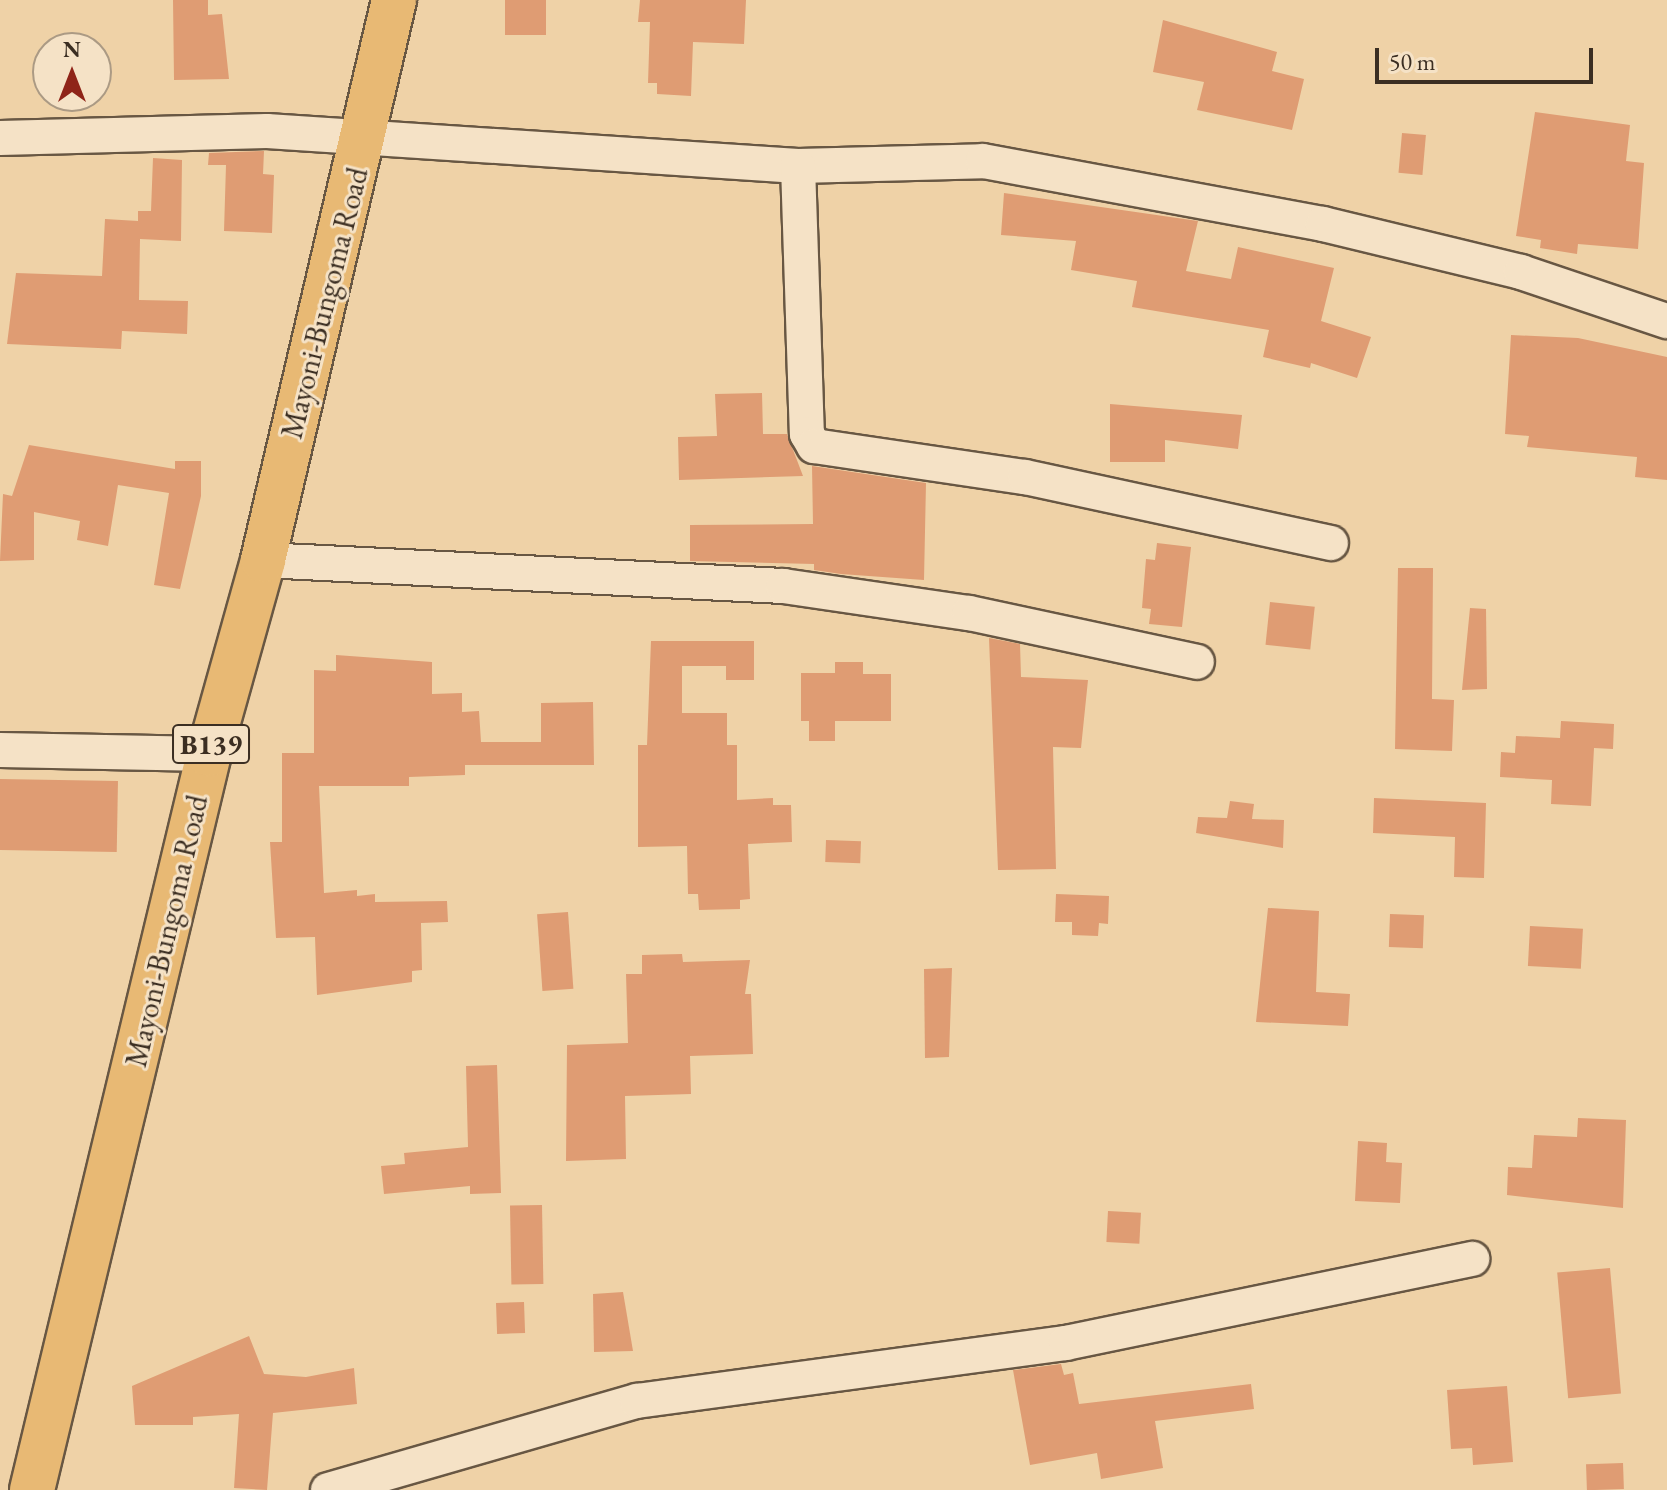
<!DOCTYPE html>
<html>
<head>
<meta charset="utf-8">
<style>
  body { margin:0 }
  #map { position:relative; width:1667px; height:1490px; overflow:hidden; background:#efd2a7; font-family:"EB Garamond",serif }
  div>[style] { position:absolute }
  .building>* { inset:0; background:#df9c73; transform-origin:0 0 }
  .roads { filter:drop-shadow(2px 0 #685743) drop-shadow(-2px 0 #685743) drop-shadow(0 2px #685743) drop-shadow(0 -2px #685743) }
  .street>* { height:34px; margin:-17px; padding:0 17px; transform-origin:17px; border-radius:17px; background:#f5e2c6 }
  .primary>* { height:44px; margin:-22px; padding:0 22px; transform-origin:22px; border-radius:22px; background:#e8b974 }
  span { translate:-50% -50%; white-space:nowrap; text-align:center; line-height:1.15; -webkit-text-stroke:6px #f5e2c6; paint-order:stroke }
  .shield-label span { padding:2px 6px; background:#f5e2c6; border:2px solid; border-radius:6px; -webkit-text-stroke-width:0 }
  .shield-label { font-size:28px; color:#3b2e22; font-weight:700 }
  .street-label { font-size:30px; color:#3b2e22 }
  .north { position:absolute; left:32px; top:32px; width:80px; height:80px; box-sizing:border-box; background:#f5e2c6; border:2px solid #ab9a84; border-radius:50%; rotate:0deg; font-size:22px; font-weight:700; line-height:32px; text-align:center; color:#3b2e22 }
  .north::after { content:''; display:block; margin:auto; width:28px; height:36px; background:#8f2418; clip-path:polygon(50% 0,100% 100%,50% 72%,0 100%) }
  .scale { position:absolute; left:1375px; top:48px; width:218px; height:36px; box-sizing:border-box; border:4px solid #3b2e22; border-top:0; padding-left:10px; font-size:24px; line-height:28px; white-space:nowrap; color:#3b2e22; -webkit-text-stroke:6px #f5e2c6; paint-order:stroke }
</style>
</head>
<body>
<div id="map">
  <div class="building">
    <div style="clip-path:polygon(173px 0,208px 0,208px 15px,222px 14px,229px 79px,174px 80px)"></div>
    <div style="left:505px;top:0;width:41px;height:35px"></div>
    <div style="clip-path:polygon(640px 0,746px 0,744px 44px,693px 42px,691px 96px,657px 94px,657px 83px,648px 83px,650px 22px,638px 22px)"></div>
    <div style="clip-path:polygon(1163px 20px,1277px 52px,1272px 71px,1304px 79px,1292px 130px,1197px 110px,1204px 82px,1153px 72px)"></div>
    <div style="clip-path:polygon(1535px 112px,1630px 125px,1626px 161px,1644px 163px,1638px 249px,1578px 244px,1577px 254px,1540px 248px,1541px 240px,1516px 236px)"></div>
    <div style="left:1402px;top:133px;width:24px;height:40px;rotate:5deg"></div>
    <div style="clip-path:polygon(264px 151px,263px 174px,274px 175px,272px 233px,224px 231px,226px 165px,208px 165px,209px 153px)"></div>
    <div style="clip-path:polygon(153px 158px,182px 160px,181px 241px,140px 239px,139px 300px,188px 301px,187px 334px,122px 331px,121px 349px,7px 344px,16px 273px,102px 276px,105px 219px,138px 221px,138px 211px,151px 211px)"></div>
    <div style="clip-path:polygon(1004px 193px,1198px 221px,1186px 271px,1231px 279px,1238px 247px,1334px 268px,1321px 321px,1371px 337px,1357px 378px,1311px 363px,1310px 368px,1263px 357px,1269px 330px,1132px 307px,1137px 281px,1071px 270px,1076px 241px,1001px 235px)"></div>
    <div style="clip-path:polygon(1511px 335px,1578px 338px,1667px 357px,1667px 480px,1635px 477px,1637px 457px,1527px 447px,1529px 436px,1505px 434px)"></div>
    <div style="clip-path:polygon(762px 393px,763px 434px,787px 434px,803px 476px,679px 480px,678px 437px,717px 436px,715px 394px)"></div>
    <div style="clip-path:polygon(1110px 404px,1242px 415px,1238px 449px,1165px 440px,1165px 462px,1110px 462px)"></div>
    <div style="clip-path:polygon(29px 445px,175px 469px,175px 461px,201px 461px,201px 496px,180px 589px,154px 585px,169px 493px,118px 485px,108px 546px,77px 540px,80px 521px,34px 512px,34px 560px,0 561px,3px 494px,12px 496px)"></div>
    <div style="clip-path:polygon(812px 466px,926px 483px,924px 580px,841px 574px,814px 570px,814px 564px,690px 561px,690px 525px,813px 524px)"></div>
    <div style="clip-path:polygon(1157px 543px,1191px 547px,1182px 627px,1149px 624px,1151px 609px,1142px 608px,1146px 559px,1155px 560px)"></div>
    <div style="clip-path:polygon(1398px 568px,1433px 568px,1432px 699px,1454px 700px,1452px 751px,1395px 749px)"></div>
    <div style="left:1270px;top:602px;width:45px;height:43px;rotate:6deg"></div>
    <div style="clip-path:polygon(1470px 608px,1486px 609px,1487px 689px,1462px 690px)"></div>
    <div style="clip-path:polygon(989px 638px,1020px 644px,1021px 677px,1088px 680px,1081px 748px,1053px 747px,1056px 869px,998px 870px)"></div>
    <div style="clip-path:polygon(651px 641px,754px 641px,754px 680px,726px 680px,726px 666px,682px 666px,682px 713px,727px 713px,727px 745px,737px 745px,737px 800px,773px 798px,773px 805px,791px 805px,792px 842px,748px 844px,750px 899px,740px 900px,740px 909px,699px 910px,698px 894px,688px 894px,687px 846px,638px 847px,638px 745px,647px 745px)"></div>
    <div style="clip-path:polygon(336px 655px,432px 662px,432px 694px,462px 693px,462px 712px,479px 711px,481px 742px,541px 742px,541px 703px,593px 702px,594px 765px,465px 765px,465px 775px,409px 777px,409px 786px,319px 786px,324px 893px,357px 890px,357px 896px,375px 894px,375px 902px,447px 901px,448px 922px,421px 923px,422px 970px,412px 971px,412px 982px,317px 995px,315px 937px,276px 938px,270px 842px,282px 842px,282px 753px,314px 753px,314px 670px,336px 671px)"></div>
    <div style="clip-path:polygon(835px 662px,863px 662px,863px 674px,891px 674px,891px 721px,835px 721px,835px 741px,809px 741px,809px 721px,801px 721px,801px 673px,835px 673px)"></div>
    <div style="clip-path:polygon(1561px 721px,1614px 724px,1613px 749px,1594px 748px,1591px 806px,1551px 804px,1552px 780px,1500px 777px,1501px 752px,1515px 753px,1516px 736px,1560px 738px)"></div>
    <div style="left:0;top:779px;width:118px;height:71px;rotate:1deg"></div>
    <div style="clip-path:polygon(1374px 798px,1486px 803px,1484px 878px,1454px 877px,1455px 837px,1373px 833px)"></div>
    <div style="clip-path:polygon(1230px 801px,1254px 804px,1252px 819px,1284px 820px,1283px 848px,1196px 833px,1198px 817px,1227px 818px)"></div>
    <div style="left:826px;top:840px;width:35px;height:22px;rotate:2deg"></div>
    <div style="clip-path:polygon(1056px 894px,1109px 896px,1108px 924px,1099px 923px,1098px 936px,1072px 935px,1072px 922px,1055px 922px)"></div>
    <div style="clip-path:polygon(1268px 908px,1319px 911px,1316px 992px,1350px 994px,1348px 1026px,1256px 1022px)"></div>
    <div style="left:568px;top:912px;width:77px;height:31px;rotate:86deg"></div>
    <div style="left:1390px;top:914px;width:34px;height:33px;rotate:2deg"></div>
    <div style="left:1530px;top:926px;width:53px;height:40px;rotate:3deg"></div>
    <div style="clip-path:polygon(682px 954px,683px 962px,750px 960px,745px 994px,751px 994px,753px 1054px,690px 1056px,691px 1094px,625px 1096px,626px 1159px,566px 1161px,567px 1045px,628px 1043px,626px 974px,642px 974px,642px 955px)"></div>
    <div style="clip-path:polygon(952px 968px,949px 1057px,925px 1058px,924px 969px)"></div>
    <div style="clip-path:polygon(497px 1065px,501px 1193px,470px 1194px,470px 1186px,384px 1194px,381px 1166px,405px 1164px,404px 1153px,468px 1147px,466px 1066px)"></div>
    <div style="clip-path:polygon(1578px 1118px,1626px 1120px,1623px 1208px,1507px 1195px,1508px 1167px,1532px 1168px,1534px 1135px,1577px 1137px)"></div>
    <div style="clip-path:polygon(1358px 1141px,1387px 1143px,1386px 1162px,1402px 1163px,1400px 1203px,1355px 1201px)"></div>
    <div style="left:542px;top:1205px;width:79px;height:32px;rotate:89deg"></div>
    <div style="left:1108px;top:1211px;width:33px;height:31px;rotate:3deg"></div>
    <div style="left:1610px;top:1268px;width:126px;height:53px;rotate:85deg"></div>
    <div style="clip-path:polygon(623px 1292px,633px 1351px,594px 1352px,593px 1294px)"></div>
    <div style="left:524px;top:1302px;width:31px;height:28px;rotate:88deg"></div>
    <div style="clip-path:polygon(249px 1336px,264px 1374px,306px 1377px,354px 1368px,357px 1404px,273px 1413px,267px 1490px,234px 1488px,239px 1414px,193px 1417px,193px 1425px,135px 1425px,132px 1386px)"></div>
    <div style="clip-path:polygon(1061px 1364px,1064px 1375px,1073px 1373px,1079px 1404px,1251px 1384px,1254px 1409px,1155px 1421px,1163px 1468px,1101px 1479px,1097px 1453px,1030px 1465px,1013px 1370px)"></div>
    <div style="clip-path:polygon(1507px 1386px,1513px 1462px,1473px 1465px,1472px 1448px,1451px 1449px,1447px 1390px)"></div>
    <div style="left:1623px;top:1463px;width:26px;height:37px;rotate:88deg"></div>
  </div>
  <div class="roads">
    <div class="street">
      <div style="left:0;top:138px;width:267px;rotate:-1.5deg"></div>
      <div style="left:267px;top:131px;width:532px;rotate:3.77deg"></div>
      <div style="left:798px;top:166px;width:185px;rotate:-1.5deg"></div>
      <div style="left:983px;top:161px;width:346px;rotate:10.5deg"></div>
      <div style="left:1323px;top:224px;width:204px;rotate:13.6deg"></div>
      <div style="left:1521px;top:272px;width:154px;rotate:18.6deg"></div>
      <div style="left:798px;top:166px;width:268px;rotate:88.1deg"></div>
      <div style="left:807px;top:434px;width:14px;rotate:60deg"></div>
      <div style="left:814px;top:446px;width:213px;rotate:8.4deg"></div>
      <div style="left:1025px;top:477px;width:313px;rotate:12.2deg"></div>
      <div style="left:263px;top:560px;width:521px;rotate:2.86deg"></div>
      <div style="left:783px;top:586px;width:188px;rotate:8.3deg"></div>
      <div style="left:969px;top:613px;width:233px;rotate:12.1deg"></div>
      <div style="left:0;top:750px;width:209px;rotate:1.1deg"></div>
      <div style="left:328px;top:1490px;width:322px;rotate:-16.1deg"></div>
      <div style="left:637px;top:1401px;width:433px;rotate:-7.7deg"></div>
      <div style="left:1066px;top:1343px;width:415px;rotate:-11.7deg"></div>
    </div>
    <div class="primary">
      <div style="left:32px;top:1490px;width:757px;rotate:-76.48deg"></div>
      <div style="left:209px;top:754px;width:201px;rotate:-74.4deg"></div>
      <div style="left:263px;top:560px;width:575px;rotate:-76.83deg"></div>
    </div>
  </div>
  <div class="shield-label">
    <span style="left:211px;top:744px">B139</span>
  </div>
  <div class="street-label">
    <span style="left:325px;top:303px;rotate:-76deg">Mayoni-Bungoma Road</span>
    <span style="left:167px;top:931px;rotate:-77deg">Mayoni-Bungoma Road</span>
  </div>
  <div class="north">N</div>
  <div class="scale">50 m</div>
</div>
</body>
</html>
